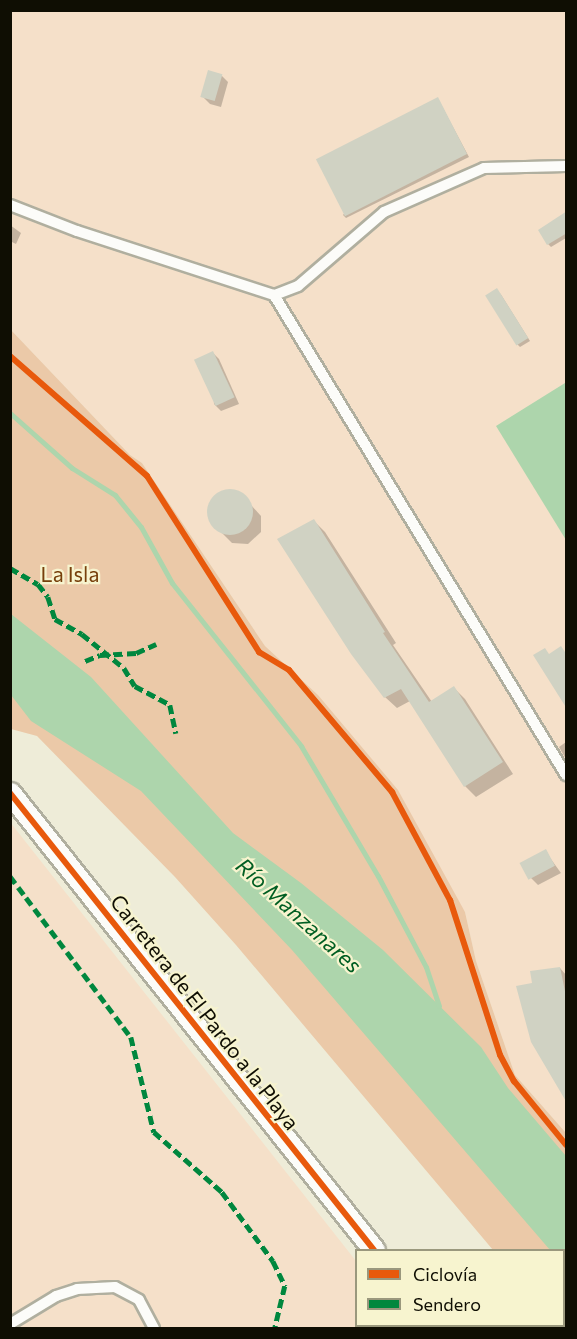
<!DOCTYPE html>
<html>
<head>
<meta charset="utf-8">
<style>
  body { margin:0 }
  #map { position:relative; width:577px; height:1339px; overflow:hidden; background:#eeecd8; font-family:Commissioner,sans-serif }
  div>[style] { position:absolute }
  .green>* { inset:0; background:#f5e0c9 }
  .forest>* { inset:0; background:#ebc9a8 }
  .water>* { inset:0; background:#add5ac }
  .shadow>* { inset:0; background:#0003 }
  .stream>* { height:5px; margin:-2.5px; padding:0 2.5px; transform-origin:2.5px; border-radius:2.5px; background:#add5ac }
  .building>* { inset:0; background:#d0d2c3; transform-origin:0 0 }
  .round { border-radius:50% }
  .roads { filter:drop-shadow(2px 0 #b0af9f) drop-shadow(-2px 0 #b0af9f) drop-shadow(0 2px #b0af9f) drop-shadow(0 -2px #b0af9f) }
  .lane>* { height:10px; margin:-5px; padding:0 5px; transform-origin:5px; border-radius:5px; background:#fcfcf9 }
  .street>* { height:21px; margin:-10.5px; padding:0 10.5px; transform-origin:10.5px; border-radius:10.5px; background:#fcfcf9 }
  .quiet>* { height:4.5px; margin-top:-2.25px; transform-origin:0; background:repeating-linear-gradient(90deg,#00873e 0 9px,transparent 0 13.5px) }
  .cycleway>* { height:6px; margin:-3px; padding:0 3px; transform-origin:3px; border-radius:3px; background:#e8590c }
  span { translate:-50% -50%; white-space:nowrap; text-align:center; line-height:1.15; -webkit-text-stroke:4.5px #f7f4cf; paint-order:stroke }
  .park-label { font-size:21px; color:#77400b }
  .street-label { font-size:21px; color:#0f0e03 }
  .water-label { font-size:22px; color:#005e22; font-style:italic }
  .frame { position:absolute; inset:0; border:12px solid #0f0e03; pointer-events:none }
  .legend { position:absolute; left:355px; top:1249px; width:210px; height:78px; box-sizing:border-box; background:#f7f4cf; border:2px solid #9a987d; margin:0; padding:8px 10px; list-style:none; font-size:18px; color:#0f0e03 }
  .legend li { display:flex; align-items:center; gap:12px; height:30px }
  .legend b { width:30px; border:2px solid #9a987d }
</style>
</head>
<body>
<div id="map">
  <div class="green">
    <div style="clip-path:polygon(11px 11px,566px 11px,566px 1133px,515px 1075px,476px 961px,465px 912px,318px 695px,265px 646px,142px 463px,130px 455px,11px 330px)"></div>
    <div style="clip-path:polygon(10px 822px,356px 1261px,356px 1326px,408px 1326px,410px 1328px,11px 1328px)"></div>
  </div>
  <div class="forest">
    <div style="clip-path:polygon(11px 330px,130px 455px,142px 463px,265px 646px,318px 695px,398px 790px,465px 912px,476px 961px,515px 1075px,566px 1133px,566px 1328px,559px 1328px,556px 1326px,564px 1326px,564px 1250px,493px 1250px,236px 945px,175px 877px,37px 736px,11px 729px)"></div>
  </div>
  <div class="water">
    <div style="clip-path:polygon(565px 383px,566px 385px,566px 540px,496px 426px)"></div>
    <div style="clip-path:polygon(11px 614px,91px 677px,233px 833px,301px 883px,383px 950px,481px 1047px,508px 1088px,566px 1156px,566px 1275px,564px 1269px,564px 1250px,550px 1250px,292px 950px,141px 791px,31px 721px,11px 695px)"></div>
  </div>
  <div class="shadow">
    <div style="clip-path:polygon(221px 75px,228px 82px,221px 107px,210px 104px,203px 97px)"></div>
    <div style="clip-path:polygon(438px 99px,469px 157px,346px 218px,343px 215px)"></div>
    <div style="clip-path:polygon(566px 213px,566px 238px,551px 247px,548px 244px)"></div>
    <div style="clip-path:polygon(10px 225px,21px 233px,16px 244px,10px 241px)"></div>
    <div style="clip-path:polygon(500px 293px,530px 341px,520px 347px,517px 344px)"></div>
    <div style="clip-path:polygon(212px 352px,219px 359px,239px 404px,221px 411px,214px 404px)"></div>
    <div style="clip-path:polygon(222px 492px,239px 492px,261px 516px,261px 532px,248px 544px,232px 543px,209px 520px,210px 503px)"></div>
    <div style="clip-path:polygon(314px 521px,325px 532px,396px 643px,393px 645px,432px 702px,454px 688px,465px 699px,513px 774px,476px 797px,465px 786px,410px 701px,397px 708px,385px 697px)"></div>
    <div style="clip-path:polygon(566px 742px,566px 759px,559px 747px)"></div>
    <div style="clip-path:polygon(545px 851px,561px 873px,538px 885px,531px 878px)"></div>
    <div style="clip-path:polygon(560px 968px,566px 975px,566px 1095px,533px 984px)"></div>
  </div>
  <div class="stream">
    <div style="left:10px;top:413px;width:83px;rotate:41.6deg"></div>
    <div style="left:72px;top:468px;width:51px;rotate:32.1deg"></div>
    <div style="left:115px;top:495px;width:41px;rotate:50.9deg"></div>
    <div style="left:141px;top:527px;width:64px;rotate:61deg"></div>
    <div style="left:172px;top:583px;width:208px;rotate:51.6deg"></div>
    <div style="left:301px;top:746px;width:151px;rotate:59.4deg"></div>
    <div style="left:378px;top:876px;width:103px;rotate:62.2deg"></div>
    <div style="left:426px;top:967px;width:41px;rotate:71.6deg"></div>
  </div>
  <div class="building">
    <div style="left:208px;top:70px;width:15px;height:28px;rotate:16deg"></div>
    <div style="left:438px;top:97px;width:64px;height:137px;rotate:63deg"></div>
    <div style="clip-path:polygon(567px 211px,567px 233px,547px 245px,538px 230px)"></div>
    <div style="left:497px;top:288px;width:59px;height:14px;rotate:58deg"></div>
    <div style="left:213px;top:351px;width:51px;height:21px;rotate:65deg"></div>
    <div class="round" style="left:207px;top:489px;width:46px;height:46px"></div>
    <div style="clip-path:polygon(314px 519px,385px 632px,383px 633px,429px 702px,454px 686px,503px 762px,464px 787px,401px 689px,384px 698px,351px 654px,277px 539px)"></div>
    <div style="clip-path:polygon(561px 646px,567px 655px,567px 709px,533px 655px,545px 648px,549px 654px)"></div>
    <div style="left:546px;top:849px;width:19px;height:30px;rotate:62deg"></div>
    <div style="clip-path:polygon(560px 967px,567px 1001px,567px 1103px,531px 1042px,516px 986px,532px 983px,530px 971px)"></div>
  </div>
  <div class="roads">
    <div class="lane">
      <div style="left:566px;top:166px;width:82px;rotate:178.6deg"></div>
      <div style="left:484px;top:168px;width:109px;rotate:156.3deg"></div>
      <div style="left:384px;top:212px;width:113px;rotate:139.3deg"></div>
      <div style="left:298px;top:286px;width:26px;rotate:159deg"></div>
      <div style="left:274px;top:295px;width:562px;rotate:58.69deg"></div>
      <div style="left:10px;top:205px;width:72px;rotate:21.2deg"></div>
      <div style="left:77px;top:231px;width:207px;rotate:18deg"></div>
      <div style="left:10px;top:1324px;width:54px;rotate:-31.3deg"></div>
      <div style="left:56px;top:1296px;width:22px;rotate:-18deg"></div>
      <div style="left:77px;top:1289px;width:38px;rotate:-3deg"></div>
      <div style="left:115px;top:1287px;width:27px;rotate:28deg"></div>
      <div style="left:139px;top:1300px;width:32px;rotate:62deg"></div>
    </div>
    <div class="street">
      <div style="left:10px;top:793px;width:584px;rotate:51.46deg"></div>
      <div style="left:434px;top:1326px;width:3px;rotate:45deg"></div>
    </div>
  </div>
  <div class="quiet">
    <div style="left:10px;top:568px;width:32px;rotate:30deg"></div>
    <div style="left:38px;top:584px;width:16px;rotate:52deg"></div>
    <div style="left:48px;top:597px;width:23px;rotate:72deg"></div>
    <div style="left:55px;top:619px;width:31px;rotate:29deg"></div>
    <div style="left:82px;top:634px;width:54px;rotate:39deg"></div>
    <div style="left:124px;top:668px;width:21px;rotate:59deg"></div>
    <div style="left:135px;top:686px;width:40px;rotate:28deg"></div>
    <div style="left:170px;top:705px;width:29px;rotate:78deg"></div>
    <div style="left:85px;top:661px;width:16px;rotate:-22deg"></div>
    <div style="left:100px;top:655px;width:36px;rotate:-3deg"></div>
    <div style="left:136px;top:653px;width:22px;rotate:-24deg"></div>
    <div style="left:10px;top:876px;width:201px;rotate:53.1deg"></div>
    <div style="left:131px;top:1037px;width:98px;rotate:76.4deg"></div>
    <div style="left:154px;top:1132px;width:91px;rotate:41.4deg"></div>
    <div style="left:222px;top:1192px;width:86px;rotate:53.5deg"></div>
    <div style="left:273px;top:1261px;width:28px;rotate:64deg"></div>
    <div style="left:285px;top:1286px;width:43px;rotate:103.4deg"></div>
  </div>
  <div class="cycleway">
    <div style="left:10px;top:356px;width:182px;rotate:41.2deg"></div>
    <div style="left:147px;top:476px;width:209px;rotate:57.5deg"></div>
    <div style="left:259px;top:652px;width:35px;rotate:31deg"></div>
    <div style="left:289px;top:670px;width:160px;rotate:49.8deg"></div>
    <div style="left:392px;top:792px;width:123px;rotate:61.8deg"></div>
    <div style="left:450px;top:900px;width:163px;rotate:72.1deg"></div>
    <div style="left:500px;top:1055px;width:30px;rotate:62deg"></div>
    <div style="left:514px;top:1081px;width:82px;rotate:50.9deg"></div>
    <div style="left:10px;top:793px;width:584px;rotate:51.46deg"></div>
  </div>
  <div class="park-label">
    <span style="left:70px;top:574px">La Isla</span>
  </div>
  <div class="street-label">
    <span style="left:205px;top:1012px;rotate:52deg">Carretera de El Pardo a la Playa</span>
  </div>
  <div class="water-label">
    <span style="left:299px;top:915px;rotate:42deg">Río Manzanares</span>
  </div>
  <div class="frame"></div>
  <ul class="legend">
  <li><b style="height:8px;background:#e8590c"></b>Ciclovía</li>
  <li><b style="height:8px;background:#00873e"></b>Sendero</li>
  </ul>
</div>
</body>
</html>
